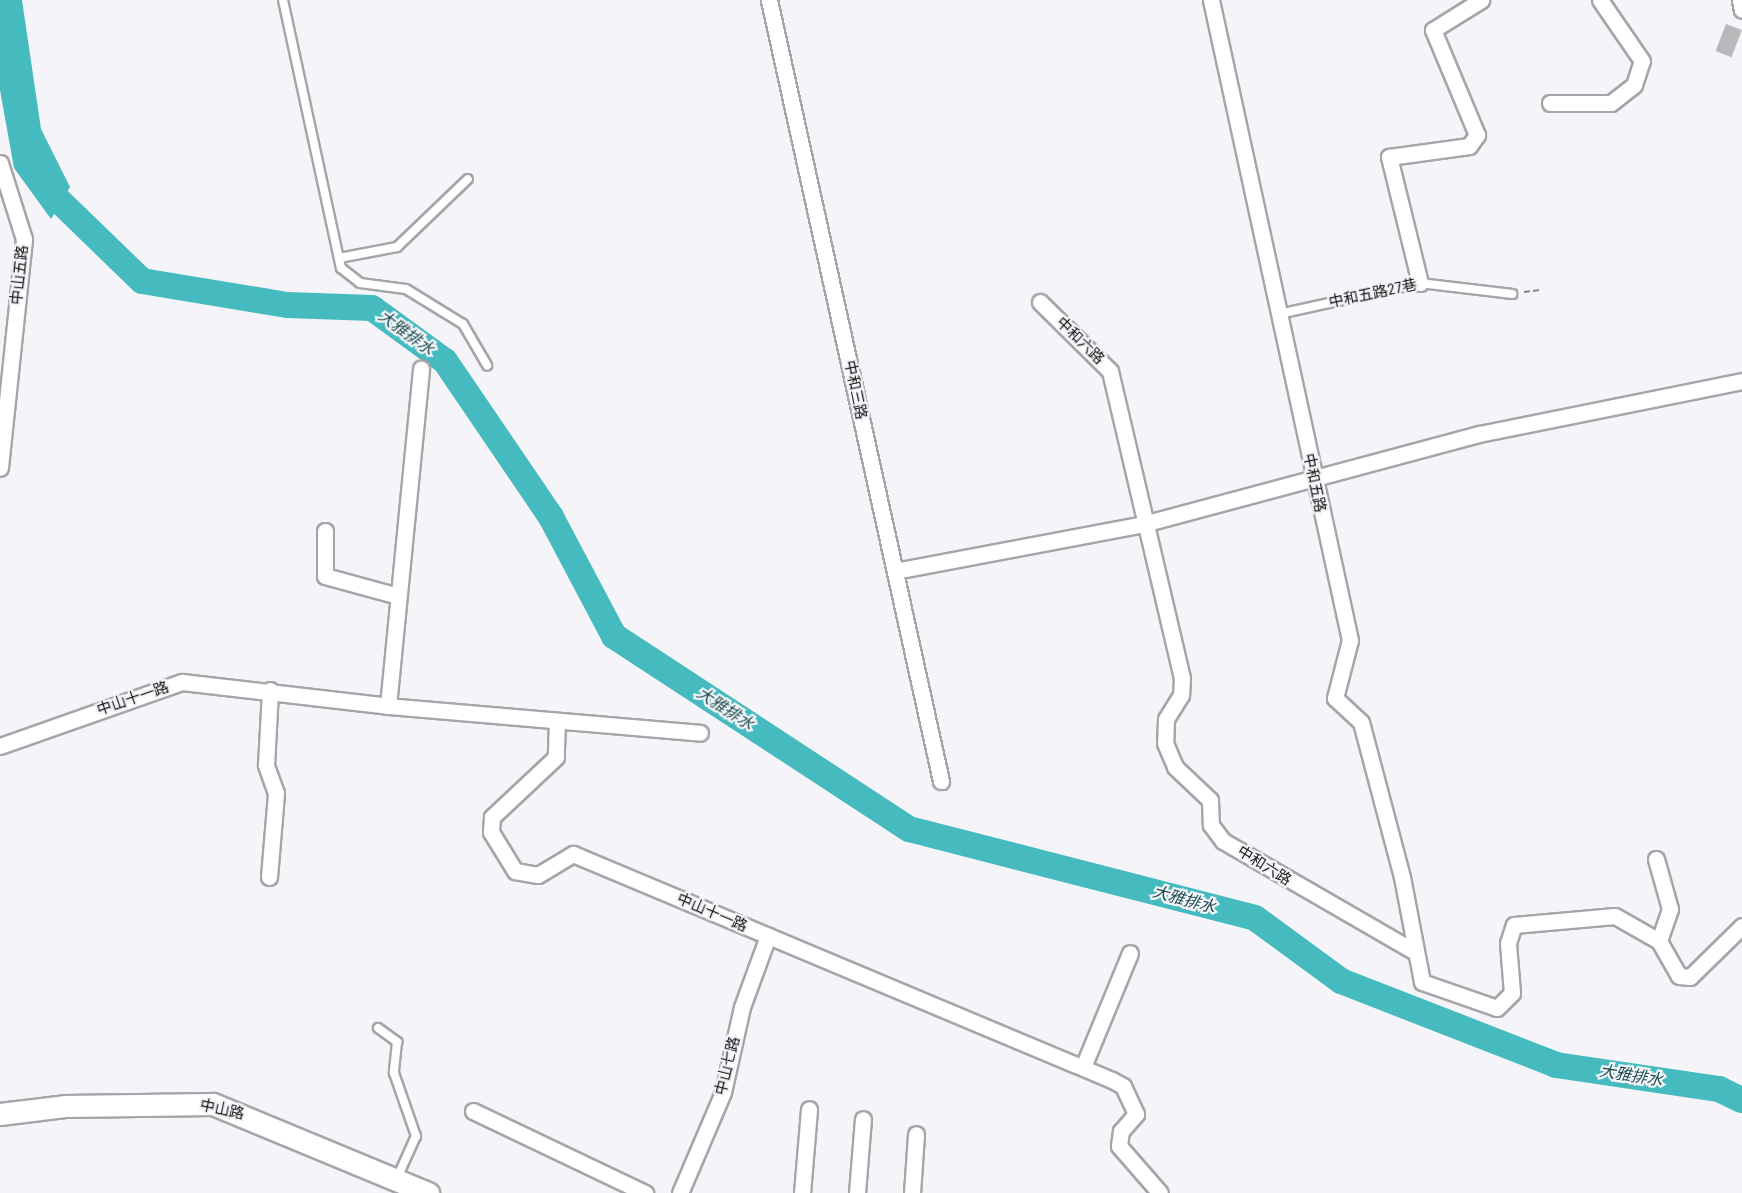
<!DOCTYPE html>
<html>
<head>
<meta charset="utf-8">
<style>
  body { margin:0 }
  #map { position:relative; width:1742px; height:1193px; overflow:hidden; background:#f5f5f9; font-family:"Roboto Condensed","Noto Sans TC",sans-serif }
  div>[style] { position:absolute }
  .water>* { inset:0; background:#45babf }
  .river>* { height:26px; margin:-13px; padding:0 13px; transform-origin:13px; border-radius:13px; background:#45babf }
  .building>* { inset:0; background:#bab8bb; transform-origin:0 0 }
  .path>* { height:2px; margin-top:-1px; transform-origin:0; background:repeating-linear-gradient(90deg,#868689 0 6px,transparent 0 9px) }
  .roads { filter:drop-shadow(2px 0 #a6a5a9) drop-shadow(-2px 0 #a6a5a9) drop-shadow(0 2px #a6a5a9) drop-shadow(0 -2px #a6a5a9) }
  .service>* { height:8px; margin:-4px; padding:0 4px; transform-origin:4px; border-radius:4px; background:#fff }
  .minor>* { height:15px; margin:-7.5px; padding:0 7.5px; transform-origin:7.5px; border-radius:7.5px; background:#fff }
  .secondary>* { height:21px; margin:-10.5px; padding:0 10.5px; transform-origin:10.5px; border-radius:10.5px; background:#fff }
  span { translate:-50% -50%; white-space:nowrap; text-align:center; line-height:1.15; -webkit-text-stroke:4.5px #f5f5f9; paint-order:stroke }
  .street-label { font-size:15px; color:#171718 }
  .water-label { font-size:16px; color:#174a4c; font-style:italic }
</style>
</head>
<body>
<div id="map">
  <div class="water">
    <div style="clip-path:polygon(0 0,22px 0,41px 129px,70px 187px,51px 219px,14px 168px,0 90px)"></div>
  </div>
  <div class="river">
    <div style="left:42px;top:175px;width:12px;rotate:76deg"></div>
    <div style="left:45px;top:187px;width:135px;rotate:44.1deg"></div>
    <div style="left:142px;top:281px;width:147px;rotate:9.4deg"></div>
    <div style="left:287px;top:305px;width:85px;rotate:2deg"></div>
    <div style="left:372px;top:308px;width:90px;rotate:36deg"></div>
    <div style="left:445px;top:361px;width:189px;rotate:55.8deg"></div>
    <div style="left:551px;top:517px;width:135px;rotate:62.1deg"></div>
    <div style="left:614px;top:636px;width:353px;rotate:33.2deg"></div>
    <div style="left:909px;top:829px;width:357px;rotate:14.4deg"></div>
    <div style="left:1255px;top:918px;width:107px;rotate:36.2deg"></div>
    <div style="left:1341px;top:981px;width:231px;rotate:21.3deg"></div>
    <div style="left:1556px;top:1065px;width:165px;rotate:8.4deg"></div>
    <div style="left:1719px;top:1089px;width:25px;rotate:26deg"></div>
  </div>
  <div class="building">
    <div style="left:1726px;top:24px;width:17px;height:29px;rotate:21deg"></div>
  </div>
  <div class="path">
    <div style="left:1524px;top:292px;width:16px;rotate:-7deg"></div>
  </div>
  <div class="roads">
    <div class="service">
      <div style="left:283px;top:0;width:274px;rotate:77.8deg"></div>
      <div style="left:341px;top:268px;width:24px;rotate:38deg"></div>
      <div style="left:360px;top:283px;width:46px;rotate:7.4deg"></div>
      <div style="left:406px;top:289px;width:67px;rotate:31.6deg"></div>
      <div style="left:463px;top:324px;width:48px;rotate:59.7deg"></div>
      <div style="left:339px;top:258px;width:59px;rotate:-10.7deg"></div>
      <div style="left:397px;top:247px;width:98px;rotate:-43.8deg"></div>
      <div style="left:1279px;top:314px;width:144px;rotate:-12.4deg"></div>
      <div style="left:1420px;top:283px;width:93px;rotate:6.8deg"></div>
      <div style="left:378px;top:1028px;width:24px;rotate:36deg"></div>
      <div style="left:397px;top:1042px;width:31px;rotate:96deg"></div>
      <div style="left:394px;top:1073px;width:67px;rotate:70.8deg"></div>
      <div style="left:416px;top:1136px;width:46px;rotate:114.3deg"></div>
    </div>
    <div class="minor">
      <div style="left:769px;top:0;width:800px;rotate:77.58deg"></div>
      <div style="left:1211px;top:0;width:655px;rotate:77.75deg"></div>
      <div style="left:1350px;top:640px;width:60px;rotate:104.5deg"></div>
      <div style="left:1335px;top:698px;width:35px;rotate:43deg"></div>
      <div style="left:1361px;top:722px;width:160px;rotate:75.2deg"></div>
      <div style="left:1402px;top:877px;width:107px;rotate:79.2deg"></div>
      <div style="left:1422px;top:982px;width:79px;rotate:19.1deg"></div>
      <div style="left:1497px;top:1008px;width:21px;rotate:-45deg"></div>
      <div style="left:1512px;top:993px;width:50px;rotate:-94.6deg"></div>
      <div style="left:1508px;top:943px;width:19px;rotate:-72deg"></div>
      <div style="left:1514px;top:925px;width:101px;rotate:-5.1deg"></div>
      <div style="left:1615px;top:916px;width:51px;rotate:29.6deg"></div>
      <div style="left:1659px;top:941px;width:40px;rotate:60.3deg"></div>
      <div style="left:1679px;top:976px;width:11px;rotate:5deg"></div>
      <div style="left:1690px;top:977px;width:73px;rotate:-44.4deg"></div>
      <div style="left:1740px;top:0;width:10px;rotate:79deg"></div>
      <div style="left:1550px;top:103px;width:61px"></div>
      <div style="left:1611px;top:103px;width:29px;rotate:-38deg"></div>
      <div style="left:1634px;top:85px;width:25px;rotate:-72deg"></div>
      <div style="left:1642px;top:61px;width:74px;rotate:-124.5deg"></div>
      <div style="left:0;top:163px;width:80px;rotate:72.5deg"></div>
      <div style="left:24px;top:239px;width:230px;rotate:96deg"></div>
      <div style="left:1420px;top:283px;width:130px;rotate:-103.8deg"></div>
      <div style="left:1389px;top:157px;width:81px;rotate:-7.8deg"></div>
      <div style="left:1469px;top:146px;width:14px;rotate:-54deg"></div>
      <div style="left:1477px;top:135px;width:114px;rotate:-112.7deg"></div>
      <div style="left:1433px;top:30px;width:57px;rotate:-32deg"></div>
      <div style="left:1040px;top:302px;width:98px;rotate:44.6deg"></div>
      <div style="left:1110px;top:371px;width:315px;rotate:76.8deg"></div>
      <div style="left:1182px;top:678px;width:17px;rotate:93deg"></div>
      <div style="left:1181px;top:695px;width:28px;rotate:122deg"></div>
      <div style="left:1166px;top:719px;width:24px;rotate:92deg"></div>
      <div style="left:1165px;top:743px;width:26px;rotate:67deg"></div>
      <div style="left:1175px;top:767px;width:48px;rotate:43.3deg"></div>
      <div style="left:1210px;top:800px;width:25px;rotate:88deg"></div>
      <div style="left:1211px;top:825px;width:20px;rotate:53deg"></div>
      <div style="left:1223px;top:841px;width:222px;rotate:30deg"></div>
      <div style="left:325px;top:531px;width:45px;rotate:90deg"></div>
      <div style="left:325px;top:576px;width:76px;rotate:15.3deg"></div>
      <div style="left:895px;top:571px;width:252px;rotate:-10.7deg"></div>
      <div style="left:1143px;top:524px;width:348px;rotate:-15deg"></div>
      <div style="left:1479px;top:434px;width:268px;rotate:-11.4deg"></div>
      <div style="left:388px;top:706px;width:339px;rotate:-84.4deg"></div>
      <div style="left:557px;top:721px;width:36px;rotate:92deg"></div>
      <div style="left:556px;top:757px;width:88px;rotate:136.8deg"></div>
      <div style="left:492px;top:817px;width:15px;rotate:94deg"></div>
      <div style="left:491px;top:832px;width:46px;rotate:58.4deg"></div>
      <div style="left:515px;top:871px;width:23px;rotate:10deg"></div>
      <div style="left:538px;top:875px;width:41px;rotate:-31deg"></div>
      <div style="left:573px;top:854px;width:584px;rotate:22.75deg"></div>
      <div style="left:1112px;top:1080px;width:13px;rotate:29deg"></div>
      <div style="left:1123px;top:1086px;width:31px;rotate:65deg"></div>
      <div style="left:1136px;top:1114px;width:23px;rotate:131deg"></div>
      <div style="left:1121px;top:1131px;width:15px;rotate:98deg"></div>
      <div style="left:1119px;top:1146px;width:62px;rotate:48.9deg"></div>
      <div style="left:0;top:746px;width:193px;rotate:-19.4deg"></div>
      <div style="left:182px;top:682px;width:207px;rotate:6.6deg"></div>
      <div style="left:388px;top:706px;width:313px;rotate:4.9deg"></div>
      <div style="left:1656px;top:859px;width:52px;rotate:74.4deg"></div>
      <div style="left:1670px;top:909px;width:34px;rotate:109deg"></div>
      <div style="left:269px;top:877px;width:84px;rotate:-85.2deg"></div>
      <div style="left:276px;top:793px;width:30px;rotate:-110deg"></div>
      <div style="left:266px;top:765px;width:75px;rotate:-86.9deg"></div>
      <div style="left:1083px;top:1067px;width:123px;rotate:-67.6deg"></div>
      <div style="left:473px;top:1111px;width:191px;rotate:25.5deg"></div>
      <div style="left:680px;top:1193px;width:110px;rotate:-66.9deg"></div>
      <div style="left:723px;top:1092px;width:87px;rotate:-77.4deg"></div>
      <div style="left:742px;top:1007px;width:76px;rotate:-69.9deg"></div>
      <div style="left:802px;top:1193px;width:84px;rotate:-85.2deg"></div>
      <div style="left:857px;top:1193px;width:74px;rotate:-85.4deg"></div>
      <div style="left:912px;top:1193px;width:59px;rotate:-86.1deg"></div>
    </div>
    <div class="secondary">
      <div style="left:0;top:1114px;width:65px;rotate:-7deg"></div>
      <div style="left:65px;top:1106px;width:148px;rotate:-0.8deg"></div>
      <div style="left:213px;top:1104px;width:233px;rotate:22.5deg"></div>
    </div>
  </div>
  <div class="street-label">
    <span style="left:20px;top:275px;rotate:-84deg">中山五路</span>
    <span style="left:1373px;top:294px;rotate:-12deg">中和五路27巷</span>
    <span style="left:1080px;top:341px;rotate:44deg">中和六路</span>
    <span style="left:855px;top:390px;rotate:78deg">中和三路</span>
    <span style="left:1314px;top:483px;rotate:78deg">中和五路</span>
    <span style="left:133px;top:699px;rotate:-19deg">中山十一路</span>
    <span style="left:1264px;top:866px;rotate:32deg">中和六路</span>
    <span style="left:712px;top:913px;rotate:23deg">中山十一路</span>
    <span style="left:728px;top:1066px;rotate:-76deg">中山七路</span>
    <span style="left:222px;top:1110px;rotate:12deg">中山路</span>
  </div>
  <div class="water-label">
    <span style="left:406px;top:333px;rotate:36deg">大雅排水</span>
    <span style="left:725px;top:709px;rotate:33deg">大雅排水</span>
    <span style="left:1184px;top:900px;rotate:15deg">大雅排水</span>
    <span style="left:1631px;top:1076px;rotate:9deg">大雅排水</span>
  </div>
</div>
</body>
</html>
